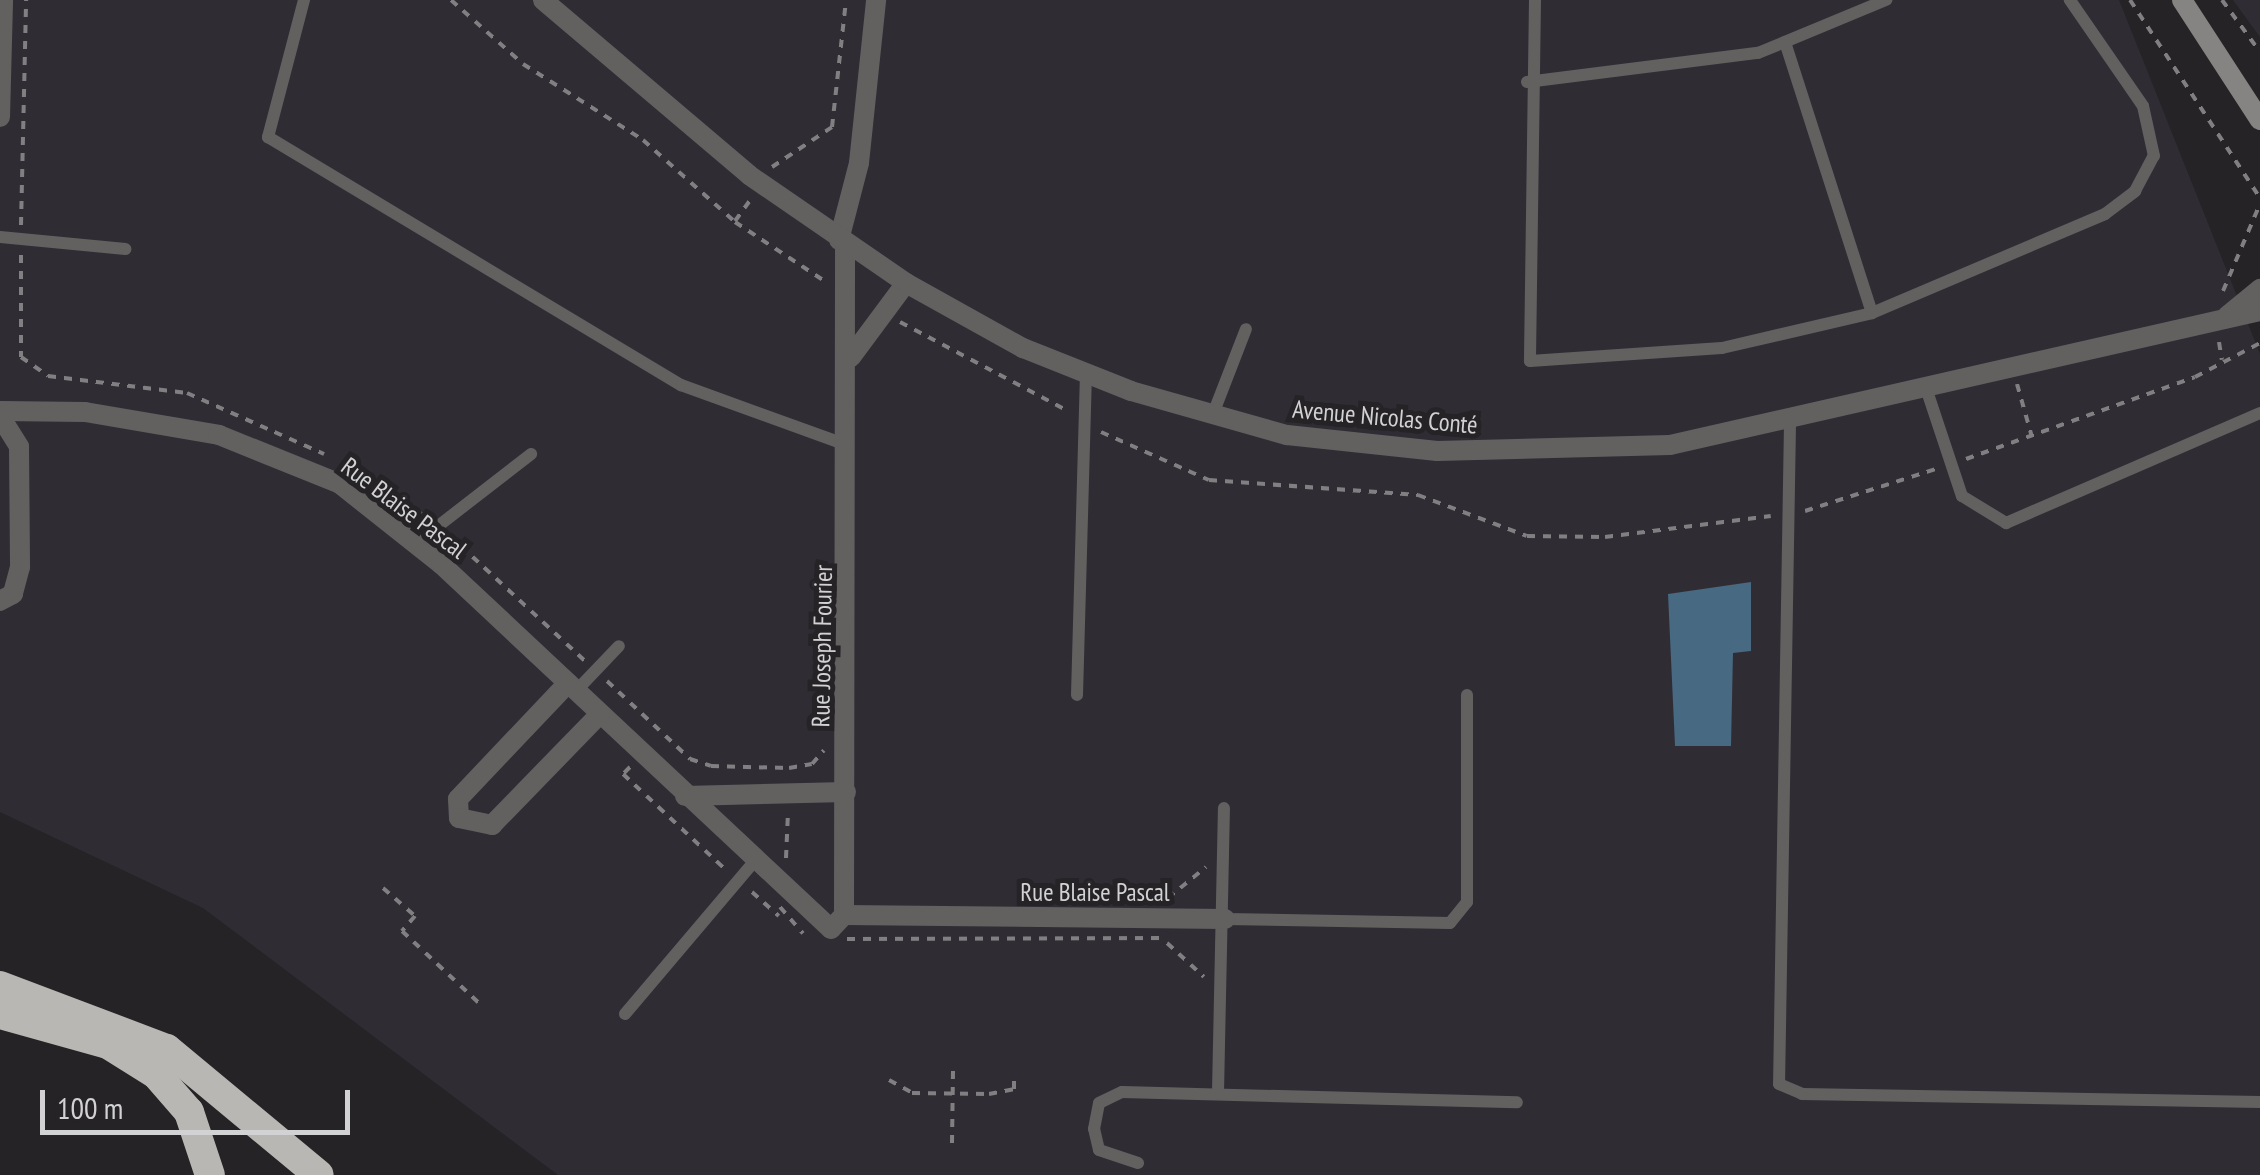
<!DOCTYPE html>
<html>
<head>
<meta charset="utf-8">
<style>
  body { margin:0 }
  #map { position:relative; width:2260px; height:1175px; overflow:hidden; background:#252326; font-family:"PT Sans Narrow",sans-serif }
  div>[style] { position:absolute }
  .built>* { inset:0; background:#302c34 }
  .water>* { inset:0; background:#476981 }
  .path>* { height:4px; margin-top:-2px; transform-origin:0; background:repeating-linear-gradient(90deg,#817f82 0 8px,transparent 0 16px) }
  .service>* { height:12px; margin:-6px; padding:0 6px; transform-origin:6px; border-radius:6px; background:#626160 }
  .minor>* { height:20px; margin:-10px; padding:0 10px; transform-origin:10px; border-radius:10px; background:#626160 }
  .tertiary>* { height:20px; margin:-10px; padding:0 10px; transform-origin:10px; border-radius:10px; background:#626160 }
  .secondary>* { height:20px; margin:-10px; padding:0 10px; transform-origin:10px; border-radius:10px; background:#858482 }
  .motorway>* { height:30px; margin:-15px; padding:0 15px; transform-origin:15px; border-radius:15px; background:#b9b7b3 }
  span { translate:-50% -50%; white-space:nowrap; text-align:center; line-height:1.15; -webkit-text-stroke:10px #252326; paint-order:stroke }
  .street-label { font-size:25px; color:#d2d1d3 }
  .scale { position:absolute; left:40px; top:1090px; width:310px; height:45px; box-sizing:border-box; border:5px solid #d2d1d3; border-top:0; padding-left:12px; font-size:30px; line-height:35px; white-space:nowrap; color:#d2d1d3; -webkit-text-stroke:8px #252326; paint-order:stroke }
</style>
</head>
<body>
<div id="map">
  <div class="built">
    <div style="clip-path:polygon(0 0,2119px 0,2260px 354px,2260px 1175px,558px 1175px,203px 908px,0 812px)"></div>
    <div style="clip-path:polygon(2233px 0,2260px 0,2260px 37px)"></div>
  </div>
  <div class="water">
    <div style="clip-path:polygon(1751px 582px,1751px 651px,1733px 653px,1731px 746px,1675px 746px,1668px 594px)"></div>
  </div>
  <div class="path">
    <div style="left:451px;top:0;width:96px;rotate:41.6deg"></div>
    <div style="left:523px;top:64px;width:142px;rotate:32.3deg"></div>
    <div style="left:643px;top:140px;width:123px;rotate:41.7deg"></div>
    <div style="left:735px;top:222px;width:109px;rotate:33.4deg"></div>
    <div style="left:2130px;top:0;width:237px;rotate:56.7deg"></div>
    <div style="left:2222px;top:0;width:64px;rotate:53.8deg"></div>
    <div style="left:772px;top:167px;width:72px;rotate:-33.7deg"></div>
    <div style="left:832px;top:127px;width:128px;rotate:-83.7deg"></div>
    <div style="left:735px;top:221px;width:26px;rotate:-54deg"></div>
    <div style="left:21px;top:225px;width:225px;rotate:-88.7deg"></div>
    <div style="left:21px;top:255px;width:102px;rotate:90deg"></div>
    <div style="left:21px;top:357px;width:33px;rotate:35deg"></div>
    <div style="left:48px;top:376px;width:140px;rotate:7deg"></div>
    <div style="left:187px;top:393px;width:150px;rotate:24deg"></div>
    <div style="left:2223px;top:291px;width:95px;rotate:-67deg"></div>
    <div style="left:900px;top:322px;width:190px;rotate:27.9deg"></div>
    <div style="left:2219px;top:342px;width:18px;rotate:81deg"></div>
    <div style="left:2017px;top:384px;width:55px;rotate:74.2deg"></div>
    <div style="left:1101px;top:432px;width:118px;rotate:24deg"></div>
    <div style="left:1209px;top:480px;width:210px;rotate:4.1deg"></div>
    <div style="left:1418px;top:495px;width:116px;rotate:20.6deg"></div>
    <div style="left:1527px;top:536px;width:78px;rotate:0.7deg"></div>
    <div style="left:1605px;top:537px;width:167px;rotate:-7.2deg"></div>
    <div style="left:1966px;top:459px;width:243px;rotate:-19.7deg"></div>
    <div style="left:2195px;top:377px;width:73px;rotate:-27.6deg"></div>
    <div style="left:375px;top:484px;width:61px;rotate:32.9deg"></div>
    <div style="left:1805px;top:511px;width:141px;rotate:-17.8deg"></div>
    <div style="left:449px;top:535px;width:185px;rotate:42.8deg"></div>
    <div style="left:607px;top:681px;width:114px;rotate:43.2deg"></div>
    <div style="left:690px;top:759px;width:22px;rotate:18deg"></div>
    <div style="left:711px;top:766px;width:78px;rotate:1.5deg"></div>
    <div style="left:789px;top:768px;width:23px;rotate:-10deg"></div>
    <div style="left:812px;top:764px;width:18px;rotate:-49deg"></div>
    <div style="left:630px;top:767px;width:10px;rotate:135deg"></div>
    <div style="left:623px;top:774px;width:141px;rotate:43deg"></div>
    <div style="left:786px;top:858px;width:46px;rotate:-87.5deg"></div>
    <div style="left:383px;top:888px;width:43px;rotate:41.2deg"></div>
    <div style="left:415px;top:916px;width:20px;rotate:131deg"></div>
    <div style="left:402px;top:931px;width:105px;rotate:43.1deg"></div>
    <div style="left:752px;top:892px;width:36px;rotate:42deg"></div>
    <div style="left:1168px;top:898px;width:49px;rotate:-39.2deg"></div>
    <div style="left:780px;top:907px;width:35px;rotate:49deg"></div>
    <div style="left:847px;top:939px;width:320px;rotate:-0.2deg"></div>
    <div style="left:1167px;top:943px;width:50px;rotate:42.6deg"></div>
    <div style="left:889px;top:1080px;width:26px;rotate:29deg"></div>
    <div style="left:912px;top:1093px;width:77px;rotate:0.7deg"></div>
    <div style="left:989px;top:1094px;width:25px;rotate:-11deg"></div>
    <div style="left:1014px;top:1089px;width:8px;rotate:-90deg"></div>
    <div style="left:952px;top:1143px;width:72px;rotate:-89.2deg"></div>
  </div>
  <div class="service">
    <div style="left:304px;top:0;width:142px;rotate:104.7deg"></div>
    <div style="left:268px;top:137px;width:482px;rotate:31deg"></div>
    <div style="left:681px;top:385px;width:177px;rotate:19.9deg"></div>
    <div style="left:1535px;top:0;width:361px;rotate:90.8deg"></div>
    <div style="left:1530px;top:361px;width:192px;rotate:-3.9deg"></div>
    <div style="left:1722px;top:348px;width:154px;rotate:-13.1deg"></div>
    <div style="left:1872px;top:313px;width:253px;rotate:-23deg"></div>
    <div style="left:2105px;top:214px;width:38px;rotate:-37deg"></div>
    <div style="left:2135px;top:191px;width:40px;rotate:-62deg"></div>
    <div style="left:2154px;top:156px;width:51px;rotate:-102.4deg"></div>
    <div style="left:2143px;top:106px;width:129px;rotate:-124.6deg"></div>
    <div style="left:1785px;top:42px;width:285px;rotate:72.2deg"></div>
    <div style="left:1527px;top:82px;width:233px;rotate:-7.2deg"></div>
    <div style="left:1758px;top:53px;width:139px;rotate:-22.5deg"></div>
    <div style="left:0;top:237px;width:126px;rotate:5.5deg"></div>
    <div style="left:1925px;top:385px;width:117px;rotate:71.6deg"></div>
    <div style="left:1962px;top:496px;width:52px;rotate:31.5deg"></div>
    <div style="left:2006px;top:523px;width:277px;rotate:-23.4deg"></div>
    <div style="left:1213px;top:414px;width:91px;rotate:-68.8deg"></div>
    <div style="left:1790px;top:424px;width:660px;rotate:90.95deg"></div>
    <div style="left:1779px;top:1084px;width:25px;rotate:23deg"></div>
    <div style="left:1802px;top:1094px;width:458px;rotate:1deg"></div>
    <div style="left:415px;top:544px;width:147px;rotate:-37.8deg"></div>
    <div style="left:576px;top:691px;width:62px;rotate:-46.3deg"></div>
    <div style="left:1077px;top:695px;width:322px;rotate:-88.4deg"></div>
    <div style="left:1225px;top:919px;width:225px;rotate:1deg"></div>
    <div style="left:1450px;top:923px;width:27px;rotate:-51deg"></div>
    <div style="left:1467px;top:902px;width:207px;rotate:-90deg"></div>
    <div style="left:625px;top:1014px;width:199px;rotate:-49.7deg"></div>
    <div style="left:1218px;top:1092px;width:284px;rotate:-88.8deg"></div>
    <div style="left:1138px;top:1163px;width:41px;rotate:-161.6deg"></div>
    <div style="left:1099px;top:1150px;width:22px;rotate:-103deg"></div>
    <div style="left:1094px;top:1129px;width:26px;rotate:-79deg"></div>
    <div style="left:1099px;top:1103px;width:25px;rotate:-26deg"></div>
    <div style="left:1122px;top:1092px;width:395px;rotate:1.5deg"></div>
  </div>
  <div class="minor">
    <div style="left:0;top:117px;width:117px;rotate:-88.5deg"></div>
    <div style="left:839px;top:240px;width:80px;rotate:-75.4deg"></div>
    <div style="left:859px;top:163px;width:164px;rotate:-84deg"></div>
    <div style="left:851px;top:357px;width:92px;rotate:-53.4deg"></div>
    <div style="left:0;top:411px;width:85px;rotate:0.7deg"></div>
    <div style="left:85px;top:412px;width:136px;rotate:9.7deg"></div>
    <div style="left:219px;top:435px;width:131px;rotate:22deg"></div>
    <div style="left:340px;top:484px;width:129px;rotate:38.4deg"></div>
    <div style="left:441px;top:564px;width:534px;rotate:43.1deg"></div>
    <div style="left:831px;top:929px;width:19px;rotate:-47deg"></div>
    <div style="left:844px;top:915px;width:670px;rotate:-89.91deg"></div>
    <div style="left:0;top:416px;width:36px;rotate:58deg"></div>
    <div style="left:19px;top:447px;width:120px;rotate:89.5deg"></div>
    <div style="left:20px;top:567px;width:28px;rotate:105deg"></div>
    <div style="left:13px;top:594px;width:15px;rotate:152deg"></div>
    <div style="left:568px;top:683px;width:160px;rotate:133.5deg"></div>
    <div style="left:458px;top:799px;width:19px;rotate:87deg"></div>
    <div style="left:459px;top:818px;width:34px;rotate:12deg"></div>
    <div style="left:492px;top:825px;width:155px;rotate:-45.8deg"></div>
    <div style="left:685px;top:796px;width:161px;rotate:-1.4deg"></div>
    <div style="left:844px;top:915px;width:381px;rotate:0.6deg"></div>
  </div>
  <div class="tertiary">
    <div style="left:543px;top:0;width:270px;rotate:40.3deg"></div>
    <div style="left:749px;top:175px;width:191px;rotate:34.5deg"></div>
    <div style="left:906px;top:283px;width:134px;rotate:29.1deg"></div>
    <div style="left:1023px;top:348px;width:116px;rotate:21.7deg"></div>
    <div style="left:1131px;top:391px;width:162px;rotate:15.8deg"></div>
    <div style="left:1287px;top:435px;width:151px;rotate:6.1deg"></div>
    <div style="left:1437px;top:451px;width:233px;rotate:-1.5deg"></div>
    <div style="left:1670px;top:445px;width:605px;rotate:-12.8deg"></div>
    <div style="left:2227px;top:316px;width:43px;rotate:-39.3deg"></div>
  </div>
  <div class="secondary">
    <div style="left:2182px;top:0;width:143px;rotate:57deg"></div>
  </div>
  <div class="motorway">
    <div style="left:0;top:986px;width:178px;rotate:20.7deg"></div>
    <div style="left:167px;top:1049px;width:197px;rotate:39.7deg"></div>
    <div style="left:0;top:1014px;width:112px;rotate:15.5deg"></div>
    <div style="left:108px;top:1044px;width:57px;rotate:32deg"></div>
    <div style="left:156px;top:1074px;width:50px;rotate:49deg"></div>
    <div style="left:189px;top:1112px;width:66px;rotate:71.6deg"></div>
  </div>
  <div class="street-label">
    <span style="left:1385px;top:417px;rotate:5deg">Avenue Nicolas Conté</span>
    <span style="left:404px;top:508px;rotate:37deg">Rue Blaise Pascal</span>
    <span style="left:822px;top:646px;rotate:-89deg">Rue Joseph Fourier</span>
    <span style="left:1095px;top:892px">Rue Blaise Pascal</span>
  </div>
  <div class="scale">100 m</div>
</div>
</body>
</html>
